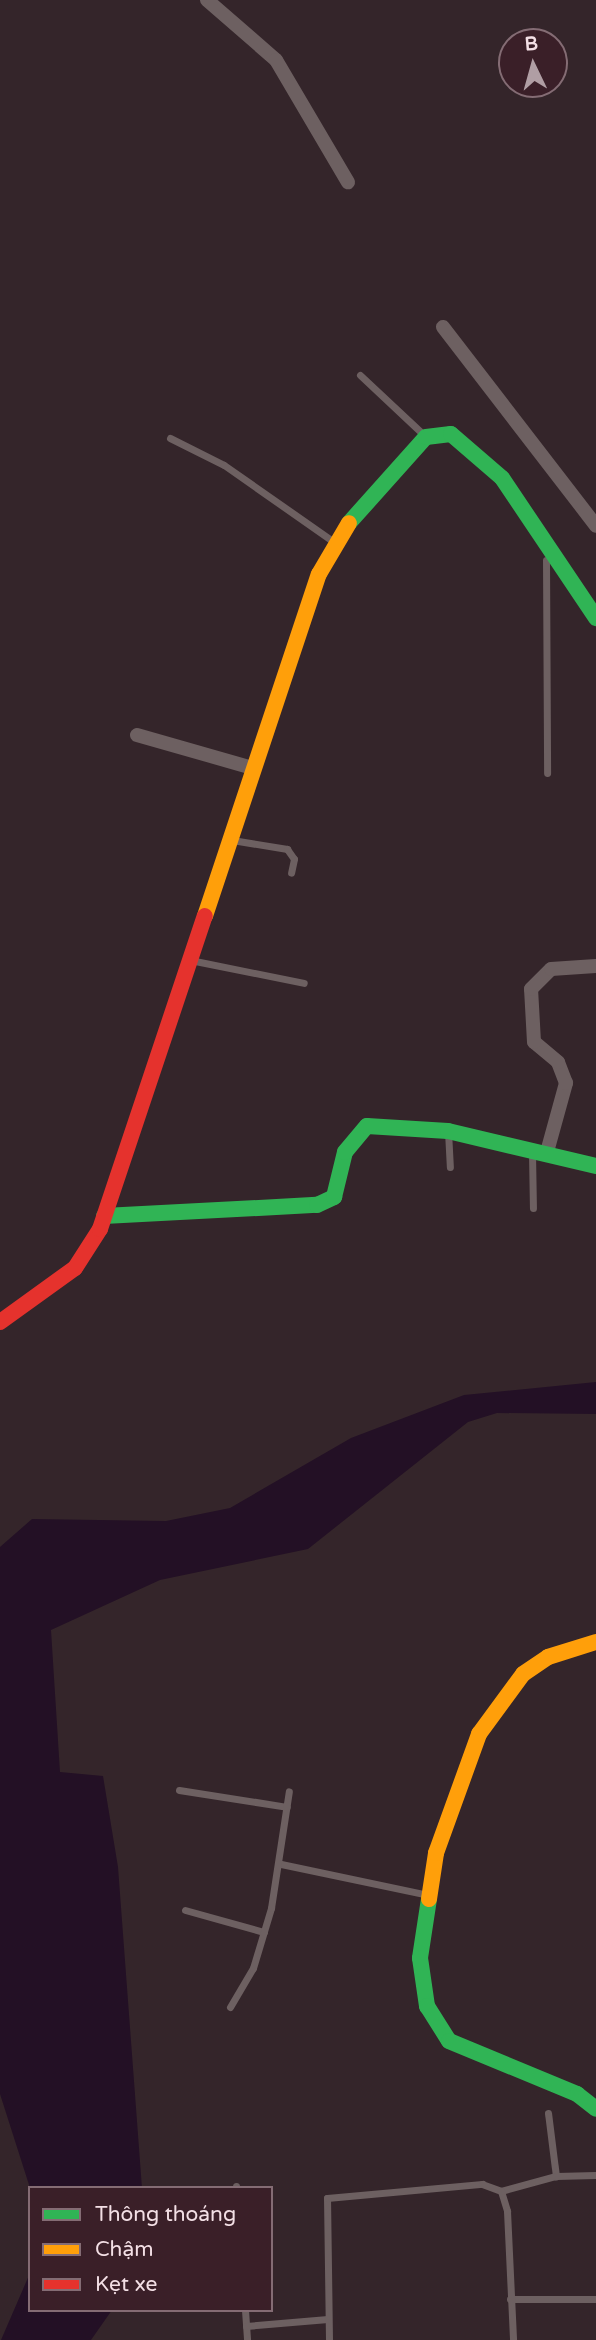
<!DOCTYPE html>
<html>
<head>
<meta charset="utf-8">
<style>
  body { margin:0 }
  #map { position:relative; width:596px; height:2340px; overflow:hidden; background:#34252a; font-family:"Varela Round",sans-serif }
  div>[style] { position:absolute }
  .water>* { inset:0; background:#231025 }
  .lane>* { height:7px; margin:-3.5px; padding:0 3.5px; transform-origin:3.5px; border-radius:3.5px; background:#6d6061 }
  .street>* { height:14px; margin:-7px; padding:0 7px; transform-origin:7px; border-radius:7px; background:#6d6061 }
  .fast>* { height:16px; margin:-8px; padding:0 8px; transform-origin:8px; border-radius:8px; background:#30b455 }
  .slow>* { height:16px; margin:-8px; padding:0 8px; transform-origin:8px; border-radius:8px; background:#ff9f0a }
  .jam>* { height:16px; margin:-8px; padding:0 8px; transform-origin:8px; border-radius:8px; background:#e5322d }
  span { translate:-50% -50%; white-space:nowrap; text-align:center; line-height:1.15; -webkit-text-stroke:6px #3a1f28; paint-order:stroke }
  .legend { position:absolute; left:28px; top:2186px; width:245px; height:126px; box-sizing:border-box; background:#3a1f28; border:2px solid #846c74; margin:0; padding:9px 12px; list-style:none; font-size:21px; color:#f3dfe5 }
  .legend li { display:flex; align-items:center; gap:14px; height:35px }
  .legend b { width:35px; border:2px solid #846c74 }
  .north { position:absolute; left:498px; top:28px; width:70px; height:70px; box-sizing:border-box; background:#3a1f28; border:2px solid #846c74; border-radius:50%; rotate:355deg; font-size:19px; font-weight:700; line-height:28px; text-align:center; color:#f3dfe5 }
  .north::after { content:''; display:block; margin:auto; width:24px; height:32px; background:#b09ea4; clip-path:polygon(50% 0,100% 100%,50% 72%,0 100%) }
</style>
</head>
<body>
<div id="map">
  <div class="water">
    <div style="clip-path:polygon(596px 1382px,596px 1414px,497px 1413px,468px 1422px,308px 1549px,160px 1580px,51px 1630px,60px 1772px,103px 1776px,118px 1867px,142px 2188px,30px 2188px,0 2094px,0 1547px,32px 1519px,166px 1521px,230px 1508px,351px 1438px,464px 1395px)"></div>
    <div style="clip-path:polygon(30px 2273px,30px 2310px,112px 2310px,91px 2340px,1px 2340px)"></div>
  </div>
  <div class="lane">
    <div style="left:360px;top:375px;width:89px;rotate:43.2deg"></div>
    <div style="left:170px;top:438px;width:60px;rotate:26.6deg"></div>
    <div style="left:224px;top:465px;width:134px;rotate:35deg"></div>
    <div style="left:546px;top:560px;width:213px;rotate:89.7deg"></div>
    <div style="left:232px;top:840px;width:56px;rotate:9.3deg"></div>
    <div style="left:287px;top:849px;width:12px;rotate:55deg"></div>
    <div style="left:294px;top:859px;width:14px;rotate:102deg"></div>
    <div style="left:190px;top:960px;width:116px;rotate:11.4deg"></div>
    <div style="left:448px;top:1131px;width:36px;rotate:87deg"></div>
    <div style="left:532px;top:1153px;width:55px;rotate:89deg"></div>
    <div style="left:179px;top:1790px;width:109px;rotate:8.9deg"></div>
    <div style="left:281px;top:1864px;width:150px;rotate:11.9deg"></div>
    <div style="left:185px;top:1910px;width:82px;rotate:15.6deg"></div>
    <div style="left:230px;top:2007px;width:45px;rotate:-59.5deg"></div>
    <div style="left:253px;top:1968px;width:63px;rotate:-73.3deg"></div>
    <div style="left:271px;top:1908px;width:118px;rotate:-81.3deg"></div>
    <div style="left:548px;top:2113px;width:64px;rotate:82.8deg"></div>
    <div style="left:236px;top:2186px;width:2px;rotate:90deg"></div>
    <div style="left:501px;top:2191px;width:57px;rotate:-15.3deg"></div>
    <div style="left:556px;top:2176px;width:40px;rotate:-1.4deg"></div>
    <div style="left:510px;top:2299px;width:86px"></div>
    <div style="left:245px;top:2310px;width:30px;rotate:86deg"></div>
    <div style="left:246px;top:2326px;width:82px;rotate:-4.9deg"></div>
    <div style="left:329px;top:2340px;width:142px;rotate:-90.8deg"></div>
    <div style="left:327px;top:2198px;width:156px;rotate:-5.2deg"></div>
    <div style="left:482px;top:2184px;width:20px;rotate:20deg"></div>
    <div style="left:501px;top:2191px;width:21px;rotate:73deg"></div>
    <div style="left:507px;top:2211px;width:129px;rotate:87.3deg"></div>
  </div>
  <div class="street">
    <div style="left:207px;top:0;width:91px;rotate:41deg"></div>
    <div style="left:276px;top:60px;width:142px;rotate:59.5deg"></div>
    <div style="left:443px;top:327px;width:251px;rotate:52.4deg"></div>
    <div style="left:137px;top:735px;width:121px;rotate:15.9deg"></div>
    <div style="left:547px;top:1152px;width:72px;rotate:-74.6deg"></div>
    <div style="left:566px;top:1083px;width:22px;rotate:-111deg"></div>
    <div style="left:558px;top:1062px;width:31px;rotate:-140deg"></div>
    <div style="left:534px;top:1042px;width:53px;rotate:-93.2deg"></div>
    <div style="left:531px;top:989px;width:28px;rotate:-45deg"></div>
    <div style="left:551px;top:969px;width:45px;rotate:-3.8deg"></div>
  </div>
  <div class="fast">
    <div style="left:349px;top:523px;width:115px;rotate:-48.2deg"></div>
    <div style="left:426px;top:437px;width:25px;rotate:-7deg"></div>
    <div style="left:451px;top:434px;width:67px;rotate:40.8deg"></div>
    <div style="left:502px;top:478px;width:169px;rotate:56.1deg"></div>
    <div style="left:104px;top:1216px;width:213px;rotate:-3deg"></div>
    <div style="left:317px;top:1205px;width:19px;rotate:-25deg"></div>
    <div style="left:334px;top:1197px;width:46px;rotate:-76.3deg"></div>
    <div style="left:345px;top:1152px;width:34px;rotate:-50deg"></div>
    <div style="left:367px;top:1126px;width:81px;rotate:3.5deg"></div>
    <div style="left:448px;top:1131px;width:152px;rotate:13.3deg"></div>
    <div style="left:429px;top:1899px;width:60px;rotate:98.7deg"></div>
    <div style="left:420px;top:1958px;width:49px;rotate:81.7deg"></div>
    <div style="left:427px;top:2006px;width:41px;rotate:57.8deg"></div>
    <div style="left:449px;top:2041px;width:139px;rotate:22.5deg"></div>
    <div style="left:577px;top:2094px;width:24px;rotate:38deg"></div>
  </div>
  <div class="slow">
    <div style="left:205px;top:916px;width:360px;rotate:-71.6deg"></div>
    <div style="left:319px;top:574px;width:59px;rotate:-59.5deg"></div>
    <div style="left:429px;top:1899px;width:47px;rotate:-81.3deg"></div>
    <div style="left:436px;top:1853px;width:127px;rotate:-70.1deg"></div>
    <div style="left:479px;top:1734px;width:74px;rotate:-53.7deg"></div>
    <div style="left:523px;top:1674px;width:30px;rotate:-34deg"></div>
    <div style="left:548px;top:1657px;width:50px;rotate:-17.4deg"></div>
  </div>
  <div class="jam">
    <div style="left:0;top:1322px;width:92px;rotate:-35.8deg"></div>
    <div style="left:75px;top:1268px;width:46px;rotate:-57.3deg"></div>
    <div style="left:100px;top:1229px;width:330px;rotate:-71.5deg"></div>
  </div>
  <ul class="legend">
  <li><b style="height:9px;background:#30b455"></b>Thông thoáng</li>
  <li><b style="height:9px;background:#ff9f0a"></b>Chậm</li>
  <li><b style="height:9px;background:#e5322d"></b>Kẹt xe</li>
  </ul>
  <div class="north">B</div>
</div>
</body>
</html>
